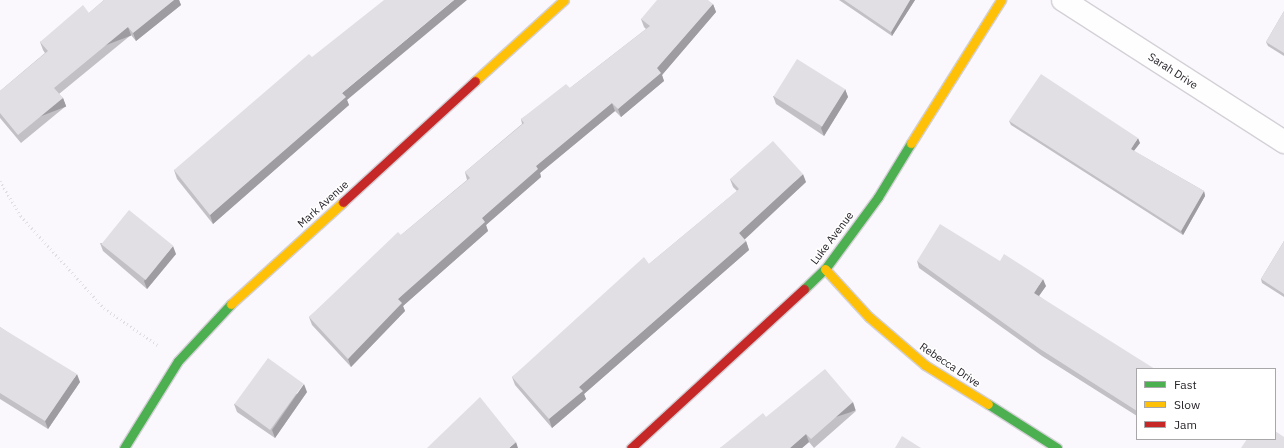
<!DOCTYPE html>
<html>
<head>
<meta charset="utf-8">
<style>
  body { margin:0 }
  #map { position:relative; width:1284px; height:448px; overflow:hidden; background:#fbf8fd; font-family:"IBM Plex Sans",sans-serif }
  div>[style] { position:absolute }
  .path>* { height:2.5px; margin-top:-1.25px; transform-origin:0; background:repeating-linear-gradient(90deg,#e0dee0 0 1px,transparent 0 4px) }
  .roads { filter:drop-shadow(1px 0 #d3d0d6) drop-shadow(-1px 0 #d3d0d6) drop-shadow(0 1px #d3d0d6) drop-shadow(0 -1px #d3d0d6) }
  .street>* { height:22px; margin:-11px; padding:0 11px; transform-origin:11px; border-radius:11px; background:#fefeff }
  .fast>* { height:9px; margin:-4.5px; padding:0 4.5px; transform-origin:4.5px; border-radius:4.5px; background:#4caf50 }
  .slow>* { height:9px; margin:-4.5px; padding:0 4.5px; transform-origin:4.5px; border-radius:4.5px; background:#ffc107 }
  .jam>* { height:9px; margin:-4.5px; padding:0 4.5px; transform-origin:4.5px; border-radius:4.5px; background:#c62828 }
  .wall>* { inset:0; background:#c2c0c4 }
  .shaded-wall>* { inset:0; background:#9e9ca0; transform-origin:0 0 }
  .building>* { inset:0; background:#e2dfe4; transform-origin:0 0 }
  span { translate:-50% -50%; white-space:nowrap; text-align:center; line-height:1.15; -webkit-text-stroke:3px #fff; paint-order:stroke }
  .street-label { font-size:11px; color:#27232a }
  .legend { position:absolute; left:1136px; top:368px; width:140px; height:72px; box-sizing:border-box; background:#fff; border:1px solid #a9a7aa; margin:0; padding:5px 7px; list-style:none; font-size:12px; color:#27232a }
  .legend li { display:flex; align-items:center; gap:8px; height:20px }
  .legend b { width:20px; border:1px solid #a9a7aa }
</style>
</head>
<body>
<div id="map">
  <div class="path">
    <div style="left:0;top:181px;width:41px;rotate:59deg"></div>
    <div style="left:21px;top:216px;width:124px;rotate:47.9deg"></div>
    <div style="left:104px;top:308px;width:67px;rotate:34.6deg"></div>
  </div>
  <div class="roads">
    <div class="street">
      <div style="left:1063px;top:0;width:263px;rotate:32.7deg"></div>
    </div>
    <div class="fast">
      <div style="left:804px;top:289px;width:29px;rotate:-44deg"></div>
      <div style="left:825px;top:269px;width:89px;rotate:-53.6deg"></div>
      <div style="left:878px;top:197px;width:63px;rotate:-58.6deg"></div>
      <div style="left:988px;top:404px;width:82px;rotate:32.5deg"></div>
      <div style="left:124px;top:448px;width:102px;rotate:-58.2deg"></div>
      <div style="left:178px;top:361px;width:78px;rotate:-47.1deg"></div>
    </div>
    <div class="slow">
      <div style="left:475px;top:81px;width:120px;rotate:-42.3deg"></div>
      <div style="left:911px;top:143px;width:169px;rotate:-57.8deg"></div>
      <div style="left:825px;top:269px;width:65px;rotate:47.5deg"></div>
      <div style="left:869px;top:317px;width:74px;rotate:40.6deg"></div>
      <div style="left:925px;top:365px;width:74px;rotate:31.8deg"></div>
      <div style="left:231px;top:304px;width:151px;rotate:-42.3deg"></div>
    </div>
    <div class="jam">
      <div style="left:343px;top:202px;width:179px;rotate:-42.5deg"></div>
      <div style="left:631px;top:448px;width:235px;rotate:-42.6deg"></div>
    </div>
  </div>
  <div class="wall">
    <div style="clip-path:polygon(104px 0,179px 0,181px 5px,136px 41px,131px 35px,59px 94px,63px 98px,66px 106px,21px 143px,0 118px,0 91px,45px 53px,43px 50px,40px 42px,89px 13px)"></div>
    <div style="clip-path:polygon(839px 0,915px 0,892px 36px)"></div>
    <div style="clip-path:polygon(713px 4px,716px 12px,662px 75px,664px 81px,621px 117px,615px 111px,540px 173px,541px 177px,486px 225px,488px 231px,403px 306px,405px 311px,351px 367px,312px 325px,309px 317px,401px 235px,467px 180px,465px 172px,522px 124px,521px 119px,570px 88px,646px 29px,644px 27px,641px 19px)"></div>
    <div style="clip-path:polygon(1284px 11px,1284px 56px,1268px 46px,1266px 42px)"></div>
    <div style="clip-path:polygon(845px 89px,848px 97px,824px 136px,776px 104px,773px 96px)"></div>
    <div style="clip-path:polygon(347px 100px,349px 105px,213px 224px,177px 179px,174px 170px)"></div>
    <div style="clip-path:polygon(1009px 121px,1140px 143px,1134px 151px,1204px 191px,1205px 196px,1183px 235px,1011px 125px)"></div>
    <div style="clip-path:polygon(730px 179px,806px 182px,744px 239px,746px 241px,749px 250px,584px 394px,586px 399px,552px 428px,515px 385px,512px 377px,649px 264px,737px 191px,733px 187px)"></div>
    <div style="clip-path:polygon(1284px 241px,1284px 297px,1262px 283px,1261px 279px)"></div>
    <div style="clip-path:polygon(100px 243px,176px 254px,147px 289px,103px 251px)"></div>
    <div style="clip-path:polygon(917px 261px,1046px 286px,1039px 296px,1137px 369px,1137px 416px,1042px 356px,919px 268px)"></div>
    <div style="clip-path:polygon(0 327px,80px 382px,48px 429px,0 399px)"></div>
    <div style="clip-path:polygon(307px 392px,275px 438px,237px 412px,234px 404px)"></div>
    <div style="clip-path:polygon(856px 411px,814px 448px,809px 442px,802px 448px,720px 448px,766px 417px)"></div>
  </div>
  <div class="shaded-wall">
    <div style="clip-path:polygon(174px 0,179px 0,181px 5px,136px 41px,133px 33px)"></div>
    <div style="clip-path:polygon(454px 0,467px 0,347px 100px,349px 105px,213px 224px,210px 215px,342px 93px)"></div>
    <div style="clip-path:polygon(910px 0,915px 0,892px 36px,891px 32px)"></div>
    <div style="clip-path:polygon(713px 4px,716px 12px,662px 75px,664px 81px,621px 117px,618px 109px,657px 68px)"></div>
    <div style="left:128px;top:27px;width:9px;height:96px;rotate:69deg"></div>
    <div style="clip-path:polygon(845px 89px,848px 97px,824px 136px,821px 128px)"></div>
    <div style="left:63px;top:98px;width:9px;height:58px;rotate:69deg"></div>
    <div style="clip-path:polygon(612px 103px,615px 111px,540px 173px,541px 177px,486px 225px,488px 231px,403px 306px,405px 311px,351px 367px,348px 359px,398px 299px,536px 166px)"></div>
    <div style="clip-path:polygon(1138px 138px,1140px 143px,1132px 153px,1131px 149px)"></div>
    <div style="clip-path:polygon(803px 174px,806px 182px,742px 242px,739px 233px)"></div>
    <div style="clip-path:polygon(1204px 191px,1205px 196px,1183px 235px,1181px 231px)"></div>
    <div style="clip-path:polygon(746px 241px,749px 250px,584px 394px,586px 399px,552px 428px,549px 419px,579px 387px)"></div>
    <div style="clip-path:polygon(173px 246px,176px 254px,147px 289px,144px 281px)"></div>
    <div style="clip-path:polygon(1043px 279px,1046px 286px,1036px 300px,1034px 293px)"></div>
    <div style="clip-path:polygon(77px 374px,80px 382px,48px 429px,45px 421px)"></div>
    <div style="clip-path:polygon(304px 384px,307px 392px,275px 438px,272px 430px)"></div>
    <div style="left:853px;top:402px;width:9px;height:56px;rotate:72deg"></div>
    <div style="clip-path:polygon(806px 434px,809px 442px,802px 448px,790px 448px)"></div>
    <div style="clip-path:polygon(516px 442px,518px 448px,509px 448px)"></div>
  </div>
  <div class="building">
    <div style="clip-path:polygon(104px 0,174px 0,133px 33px,128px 27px,54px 88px,63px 98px,18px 135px,0 113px,0 91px,48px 51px,40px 42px,83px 5px,89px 13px)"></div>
    <div style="clip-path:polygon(384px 0,454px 0,342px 93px,346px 97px,210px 215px,174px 170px,309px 54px,312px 57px)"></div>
    <div style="clip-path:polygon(657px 0,708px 0,713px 4px,657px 68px,661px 73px,618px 109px,612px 103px,536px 166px,538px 169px,482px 218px,485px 222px,398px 299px,402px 303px,348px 359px,309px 317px,398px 232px,401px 235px,470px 178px,465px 172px,524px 123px,521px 119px,566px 84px,570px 88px,650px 26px,641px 19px)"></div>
    <div style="clip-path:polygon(844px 0,910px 0,891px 32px)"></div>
    <div style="clip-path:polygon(1284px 11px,1284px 53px,1266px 42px)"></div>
    <div style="left:797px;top:59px;width:57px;height:44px;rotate:32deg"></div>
    <div style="clip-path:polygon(1041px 74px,1138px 138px,1131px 149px,1204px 191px,1181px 231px,1009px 121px)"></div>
    <div style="clip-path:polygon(773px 141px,803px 174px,739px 233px,746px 241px,579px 387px,583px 391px,549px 419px,512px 377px,644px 257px,649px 264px,739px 189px,730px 179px)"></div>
    <div style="left:129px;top:210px;width:57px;height:44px;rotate:39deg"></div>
    <div style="clip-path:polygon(940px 224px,1000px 261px,1004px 254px,1043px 279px,1034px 293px,1155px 369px,1137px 369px,1137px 411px,1040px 349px,917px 261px)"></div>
    <div style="clip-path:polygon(1284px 241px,1284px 294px,1261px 279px)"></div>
    <div style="clip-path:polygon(0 327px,77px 374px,45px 421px,0 393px)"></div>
    <div style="left:268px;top:358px;width:44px;height:57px;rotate:36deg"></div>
    <div style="clip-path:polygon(825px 369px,853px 402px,811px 439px,806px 434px,790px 448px,720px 448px,763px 413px,766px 417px)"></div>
    <div style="clip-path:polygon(480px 397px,516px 442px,509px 448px,427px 448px)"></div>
    <div style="clip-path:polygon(1275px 431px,1284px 437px,1284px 448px,1241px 448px,1247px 439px,1275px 439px)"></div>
    <div style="clip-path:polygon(902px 436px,921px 448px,895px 448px)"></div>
  </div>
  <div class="street-label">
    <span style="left:1173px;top:71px;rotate:33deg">Sarah Drive</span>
    <span style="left:323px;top:204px;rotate:-42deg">Mark Avenue</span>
    <span style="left:832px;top:238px;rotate:-53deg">Luke Avenue</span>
    <span style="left:950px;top:365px;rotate:34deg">Rebecca Drive</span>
  </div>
  <ul class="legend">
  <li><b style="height:5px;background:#4caf50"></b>Fast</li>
  <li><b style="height:5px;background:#ffc107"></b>Slow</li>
  <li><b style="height:5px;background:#c62828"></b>Jam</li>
  </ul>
</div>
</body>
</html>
